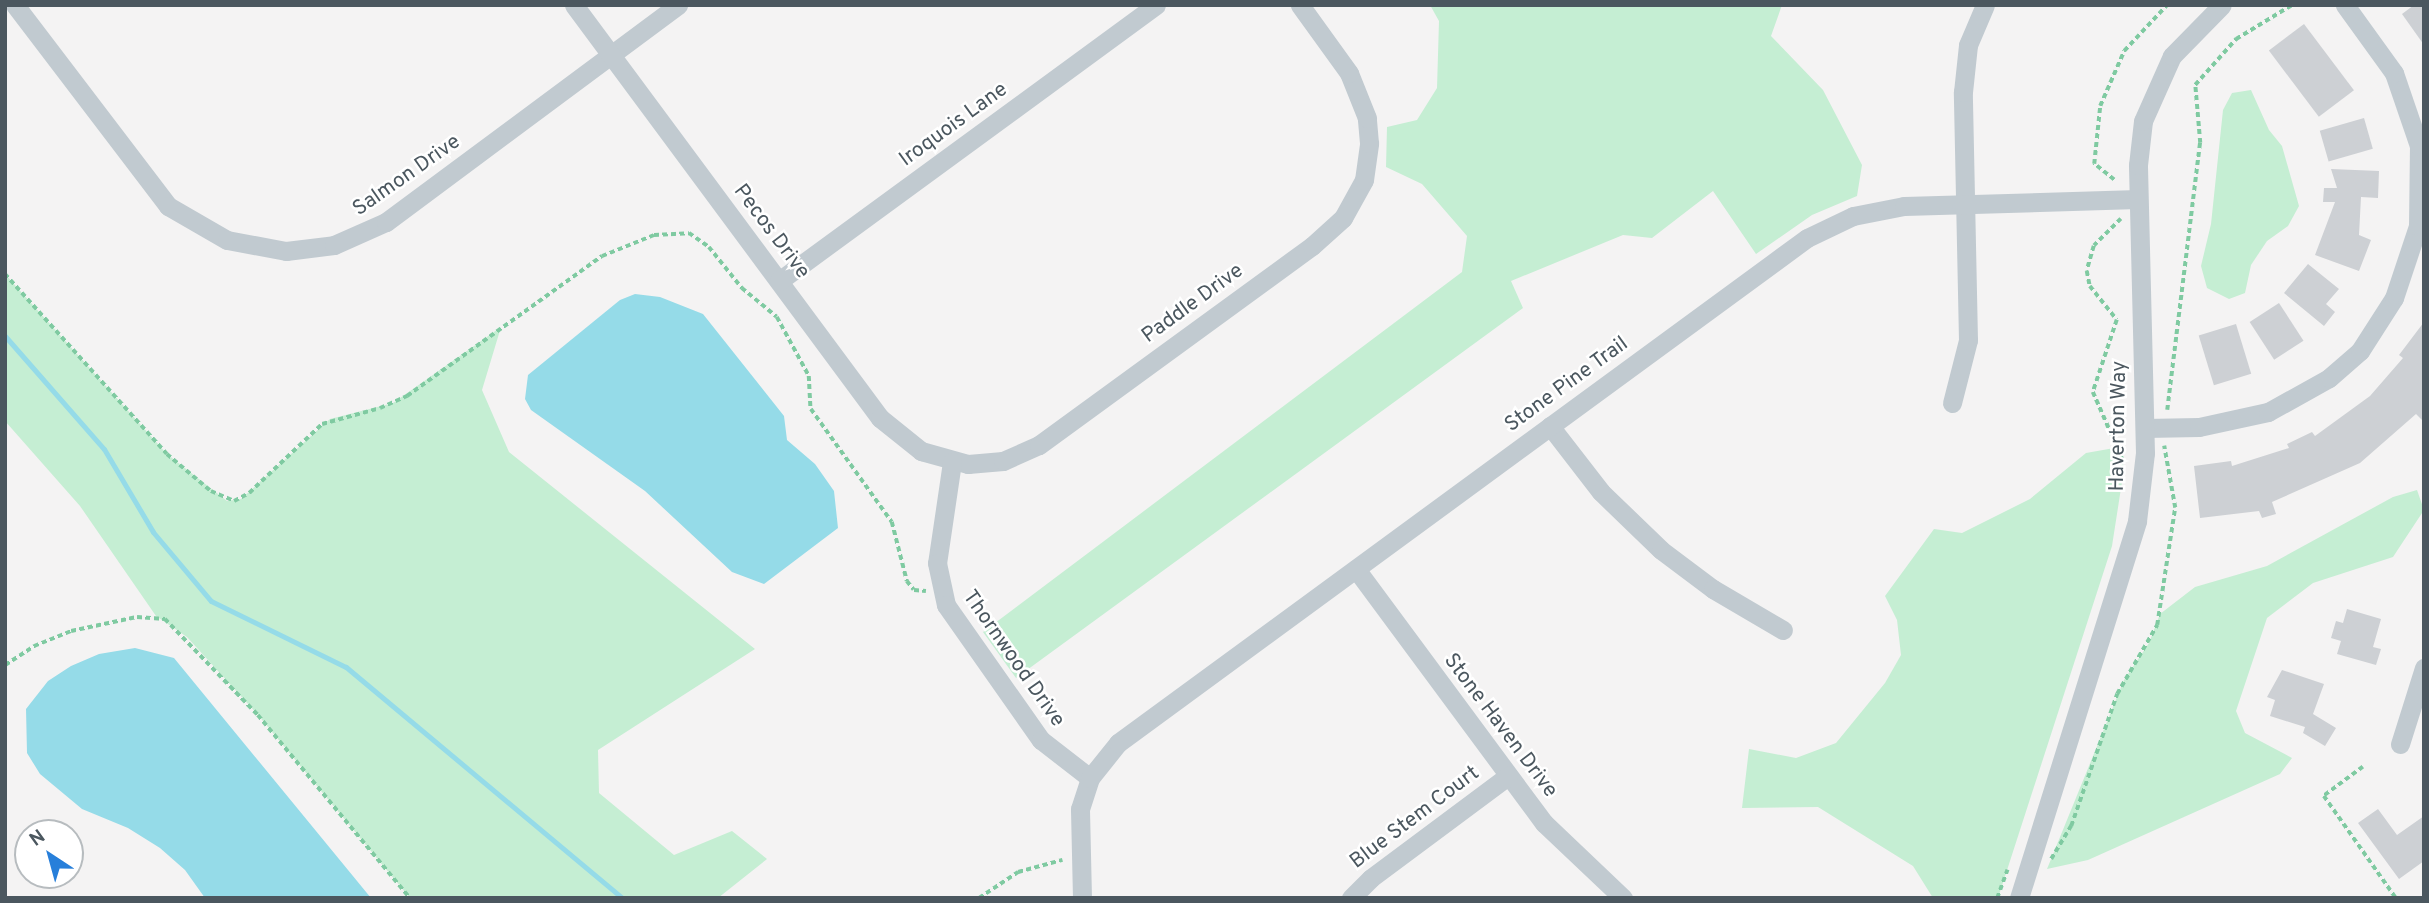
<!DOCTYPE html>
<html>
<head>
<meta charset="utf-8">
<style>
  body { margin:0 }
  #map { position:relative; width:2429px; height:903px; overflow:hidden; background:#f4f3f3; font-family:Overpass,sans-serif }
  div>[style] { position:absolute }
  .green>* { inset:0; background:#c5eed3 }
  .water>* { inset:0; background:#95dbe8 }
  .stream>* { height:5px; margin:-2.5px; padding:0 2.5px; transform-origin:2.5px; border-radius:2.5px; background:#95dbe8 }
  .building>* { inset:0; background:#cdd0d4; transform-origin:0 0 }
  .path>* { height:3.5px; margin-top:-1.75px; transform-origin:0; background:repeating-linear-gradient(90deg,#7fcaa1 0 5px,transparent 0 8.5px) }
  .minor>* { height:19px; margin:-9.5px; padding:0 9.5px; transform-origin:9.5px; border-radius:9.5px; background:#c1cad0 }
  span { translate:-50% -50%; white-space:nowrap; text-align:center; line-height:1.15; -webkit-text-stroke:5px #fff; paint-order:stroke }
  .street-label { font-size:21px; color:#4b575f }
  .frame { position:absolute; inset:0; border:7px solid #4b575f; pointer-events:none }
  .north { position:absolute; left:14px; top:819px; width:70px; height:70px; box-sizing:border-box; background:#fff; border:2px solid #b7bcbf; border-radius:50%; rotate:324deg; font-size:19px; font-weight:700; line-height:28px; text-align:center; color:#4b575f }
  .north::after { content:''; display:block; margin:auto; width:24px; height:32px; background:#277fda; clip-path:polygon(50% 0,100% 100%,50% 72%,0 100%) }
</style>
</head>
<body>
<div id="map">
  <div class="green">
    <div style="clip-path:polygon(1430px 5px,1782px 5px,1771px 36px,1823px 90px,1862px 165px,1857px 196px,1812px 215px,1756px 254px,1713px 191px,1652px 238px,1623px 235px,1511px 281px,1523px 308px,1016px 678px,983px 632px,1462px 272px,1467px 236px,1422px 184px,1386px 167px,1387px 127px,1417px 120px,1437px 88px,1439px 21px)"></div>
    <div style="clip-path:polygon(2251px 90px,2269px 130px,2282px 146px,2299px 206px,2288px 226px,2267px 241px,2251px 265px,2245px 293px,2229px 299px,2207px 288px,2201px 266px,2211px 224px,2223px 110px,2232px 93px)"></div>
    <div style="clip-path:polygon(5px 274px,167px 454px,227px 501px,241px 499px,330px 419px,393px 403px,501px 327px,482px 390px,509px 452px,755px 649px,598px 750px,599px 793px,674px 855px,732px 831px,767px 859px,718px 898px,410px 898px,258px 715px,187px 637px,156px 616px,80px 506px,5px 421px)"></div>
    <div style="clip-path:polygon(2120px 447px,2124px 469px,2112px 546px,1998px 898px,1933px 898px,1913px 866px,1818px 807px,1742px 808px,1749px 749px,1796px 758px,1836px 743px,1885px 683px,1901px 655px,1897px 620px,1885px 596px,1934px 529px,1962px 533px,2030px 499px,2086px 453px)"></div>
    <div style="clip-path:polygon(2417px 490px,2424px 510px,2393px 557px,2313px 583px,2267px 618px,2236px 711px,2245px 733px,2292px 758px,2280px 774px,2088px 860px,2047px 869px,2124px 680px,2149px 643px,2160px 614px,2195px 587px,2267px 566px,2393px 497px)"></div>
  </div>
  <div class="water">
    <div style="clip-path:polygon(635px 294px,660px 297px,703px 314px,784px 416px,787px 440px,815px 464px,834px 491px,838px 528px,764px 584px,732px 572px,645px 491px,531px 410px,525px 399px,528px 375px,620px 300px)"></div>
    <div style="clip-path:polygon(135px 648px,174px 658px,371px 898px,205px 898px,185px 870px,160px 848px,128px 828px,82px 809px,40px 774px,27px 753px,26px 709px,48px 681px,71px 666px,99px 654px)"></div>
  </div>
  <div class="stream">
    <div style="left:5px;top:336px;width:150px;rotate:48.8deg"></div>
    <div style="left:104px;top:449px;width:96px;rotate:59.4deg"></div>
    <div style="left:153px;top:532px;width:90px;rotate:50deg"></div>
    <div style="left:211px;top:601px;width:150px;rotate:26.1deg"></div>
    <div style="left:346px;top:667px;width:360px;rotate:39.9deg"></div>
  </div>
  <div class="building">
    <div style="clip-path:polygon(2414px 5px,2424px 5px,2424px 45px,2402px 14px)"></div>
    <div style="left:2304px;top:24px;width:83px;height:44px;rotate:53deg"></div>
    <div style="left:2364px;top:118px;width:32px;height:46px;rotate:74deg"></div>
    <div style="clip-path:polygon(2331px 169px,2379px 171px,2378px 198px,2361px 197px,2359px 235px,2371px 240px,2359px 271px,2315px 255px,2335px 202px,2323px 202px,2324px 188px,2337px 188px)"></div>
    <div style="clip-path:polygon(2308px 264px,2339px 289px,2326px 304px,2335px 312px,2324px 326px,2284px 293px)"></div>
    <div style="left:2279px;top:303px;width:45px;height:35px;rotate:57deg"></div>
    <div style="clip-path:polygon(2424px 322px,2424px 422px,2416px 414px,2360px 463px,2272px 502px,2276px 514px,2262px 518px,2259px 511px,2200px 518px,2194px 466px,2231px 461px,2232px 466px,2289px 448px,2287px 444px,2312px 432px,2315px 436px,2370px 396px,2403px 358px,2399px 355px)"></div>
    <div style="left:2236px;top:324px;width:52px;height:39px;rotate:73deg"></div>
    <div style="clip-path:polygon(2347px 609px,2381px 619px,2373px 647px,2381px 649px,2376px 665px,2337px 654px,2341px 641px,2331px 638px,2336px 621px,2343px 623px)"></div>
    <div style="clip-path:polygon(2282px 670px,2324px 684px,2313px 714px,2336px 728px,2325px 746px,2303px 733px,2305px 727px,2270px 716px,2275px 700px,2267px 697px)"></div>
    <div style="clip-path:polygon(2378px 809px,2397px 835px,2424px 816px,2424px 861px,2399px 879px,2358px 823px)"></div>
  </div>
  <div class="path">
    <div style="left:2114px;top:180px;width:26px;rotate:-141deg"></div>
    <div style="left:2094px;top:164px;width:58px;rotate:-84.1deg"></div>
    <div style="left:2100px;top:106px;width:60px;rotate:-66.4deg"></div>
    <div style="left:2124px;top:51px;width:63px;rotate:-46.9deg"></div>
    <div style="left:2121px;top:219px;width:38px;rotate:135deg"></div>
    <div style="left:2094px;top:246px;width:26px;rotate:106deg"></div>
    <div style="left:2087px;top:271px;width:15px;rotate:79deg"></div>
    <div style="left:2090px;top:286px;width:43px;rotate:51.5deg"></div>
    <div style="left:2117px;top:320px;width:76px;rotate:108.4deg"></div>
    <div style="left:2093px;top:392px;width:77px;rotate:66.4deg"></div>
    <div style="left:5px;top:274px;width:242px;rotate:48deg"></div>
    <div style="left:167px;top:454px;width:57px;rotate:40.1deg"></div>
    <div style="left:211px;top:491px;width:25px;rotate:23deg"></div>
    <div style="left:234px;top:501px;width:17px;rotate:-28deg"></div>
    <div style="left:249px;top:493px;width:100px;rotate:-43.4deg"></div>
    <div style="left:322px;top:424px;width:60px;rotate:-15.4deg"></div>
    <div style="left:380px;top:408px;width:30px;rotate:-24deg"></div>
    <div style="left:407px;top:396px;width:240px;rotate:-35.7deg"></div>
    <div style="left:602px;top:256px;width:56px;rotate:-22deg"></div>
    <div style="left:654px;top:235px;width:35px;rotate:-3deg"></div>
    <div style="left:689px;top:233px;width:24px;rotate:35deg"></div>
    <div style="left:709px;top:247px;width:53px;rotate:51.2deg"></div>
    <div style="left:742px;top:288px;width:45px;rotate:39.6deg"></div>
    <div style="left:777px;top:317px;width:67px;rotate:61.5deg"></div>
    <div style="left:809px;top:376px;width:33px;rotate:87deg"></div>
    <div style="left:811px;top:409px;width:139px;rotate:54.4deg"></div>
    <div style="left:892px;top:522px;width:61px;rotate:75.7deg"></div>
    <div style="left:907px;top:581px;width:11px;rotate:52deg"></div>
    <div style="left:914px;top:590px;width:12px;rotate:5deg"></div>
    <div style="left:2167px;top:410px;width:269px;rotate:-83deg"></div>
    <div style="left:2200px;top:143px;width:58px;rotate:-94.9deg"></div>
    <div style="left:2195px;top:85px;width:62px;rotate:-48.3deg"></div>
    <div style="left:2236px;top:39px;width:66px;rotate:-31.3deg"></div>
    <div style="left:5px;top:665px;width:35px;rotate:-33deg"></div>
    <div style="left:34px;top:646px;width:40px;rotate:-22deg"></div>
    <div style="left:71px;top:631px;width:67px;rotate:-12deg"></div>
    <div style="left:137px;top:617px;width:28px;rotate:4deg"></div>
    <div style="left:165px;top:619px;width:134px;rotate:45.9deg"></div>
    <div style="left:258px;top:715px;width:238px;rotate:50.3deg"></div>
    <div style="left:2363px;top:767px;width:49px;rotate:143.4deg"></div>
    <div style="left:2324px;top:796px;width:125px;rotate:54.8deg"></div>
    <div style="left:2051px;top:859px;width:39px;rotate:-59deg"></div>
    <div style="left:2071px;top:826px;width:140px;rotate:-70.8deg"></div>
    <div style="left:2117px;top:694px;width:80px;rotate:-59.9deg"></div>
    <div style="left:2157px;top:625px;width:118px;rotate:-81.3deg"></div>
    <div style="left:2175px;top:508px;width:63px;rotate:-100.1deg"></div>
    <div style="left:979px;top:898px;width:47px;rotate:-33.7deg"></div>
    <div style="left:1018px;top:872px;width:46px;rotate:-15.3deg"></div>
    <div style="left:1997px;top:898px;width:30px;rotate:-70deg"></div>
  </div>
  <div class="minor">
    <div style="left:15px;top:5px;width:253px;rotate:52.7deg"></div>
    <div style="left:168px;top:206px;width:68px;rotate:30deg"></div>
    <div style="left:227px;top:240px;width:60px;rotate:10.6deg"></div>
    <div style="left:286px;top:251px;width:48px;rotate:-7.1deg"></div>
    <div style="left:334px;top:245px;width:57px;rotate:-23.9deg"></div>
    <div style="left:386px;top:222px;width:364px;rotate:-36.6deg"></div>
    <div style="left:574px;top:5px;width:514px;rotate:53.46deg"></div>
    <div style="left:880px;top:418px;width:53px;rotate:38.8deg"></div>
    <div style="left:921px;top:451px;width:49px;rotate:15.5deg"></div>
    <div style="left:968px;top:464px;width:35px;rotate:-5deg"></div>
    <div style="left:1003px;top:461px;width:39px;rotate:-24deg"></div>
    <div style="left:1039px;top:445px;width:338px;rotate:-36.1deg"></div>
    <div style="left:1312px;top:246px;width:42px;rotate:-42.1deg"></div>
    <div style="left:1343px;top:218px;width:43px;rotate:-61.1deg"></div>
    <div style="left:1364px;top:180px;width:37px;rotate:-82deg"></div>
    <div style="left:1369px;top:143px;width:25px;rotate:-95deg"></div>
    <div style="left:1367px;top:118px;width:48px;rotate:-111.8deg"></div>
    <div style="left:1349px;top:73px;width:84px;rotate:-125.8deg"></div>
    <div style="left:779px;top:281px;width:467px;rotate:-36.2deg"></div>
    <div style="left:1952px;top:403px;width:65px;rotate:-75.7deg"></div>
    <div style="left:1968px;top:340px;width:248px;rotate:-91.2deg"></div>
    <div style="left:1963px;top:92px;width:47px;rotate:-83.9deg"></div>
    <div style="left:1968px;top:45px;width:43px;rotate:-67deg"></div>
    <div style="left:1550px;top:426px;width:83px;rotate:52.3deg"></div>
    <div style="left:1601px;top:492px;width:83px;rotate:44deg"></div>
    <div style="left:1661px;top:550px;width:65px;rotate:36.9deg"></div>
    <div style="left:1713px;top:589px;width:81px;rotate:30.4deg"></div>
    <div style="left:2145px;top:428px;width:54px;rotate:-1.1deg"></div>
    <div style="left:2199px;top:427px;width:71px;rotate:-12.3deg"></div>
    <div style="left:2268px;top:412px;width:70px;rotate:-29.1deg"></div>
    <div style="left:2329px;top:378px;width:41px;rotate:-41.1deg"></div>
    <div style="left:2360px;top:351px;width:63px;rotate:-57.3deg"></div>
    <div style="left:2394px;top:298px;width:76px;rotate:-71.6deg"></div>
    <div style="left:2418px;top:226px;width:80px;rotate:-89.3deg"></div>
    <div style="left:2419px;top:146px;width:77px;rotate:-108.9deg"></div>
    <div style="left:2394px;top:73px;width:84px;rotate:-125.8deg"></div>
    <div style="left:952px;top:462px;width:102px;rotate:98.4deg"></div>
    <div style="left:937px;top:563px;width:43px;rotate:77.9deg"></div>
    <div style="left:946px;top:605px;width:165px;rotate:54.9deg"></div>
    <div style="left:1041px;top:740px;width:62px;rotate:37.8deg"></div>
    <div style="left:1356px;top:569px;width:316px;rotate:53.5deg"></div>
    <div style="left:1544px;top:823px;width:109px;rotate:43.5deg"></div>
    <div style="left:2400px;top:744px;width:80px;rotate:-72.5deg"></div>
    <div style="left:1082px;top:898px;width:89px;rotate:-91.3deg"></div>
    <div style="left:1080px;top:809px;width:33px;rotate:-72deg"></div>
    <div style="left:1090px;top:778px;width:45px;rotate:-51.3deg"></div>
    <div style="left:1118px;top:743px;width:854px;rotate:-36.24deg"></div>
    <div style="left:1807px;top:238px;width:51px;rotate:-25.6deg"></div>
    <div style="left:1853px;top:216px;width:52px;rotate:-11.1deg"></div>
    <div style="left:1904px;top:206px;width:234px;rotate:-1.7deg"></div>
    <div style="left:1351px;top:898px;width:28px;rotate:-45deg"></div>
    <div style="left:1371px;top:878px;width:171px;rotate:-36.7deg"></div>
    <div style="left:2019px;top:898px;width:395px;rotate:-72.6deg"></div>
    <div style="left:2137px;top:521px;width:68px;rotate:-83.3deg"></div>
    <div style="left:2145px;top:453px;width:288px;rotate:-91.4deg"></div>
    <div style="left:2138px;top:165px;width:44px;rotate:-83.5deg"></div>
    <div style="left:2143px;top:121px;width:71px;rotate:-66deg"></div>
    <div style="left:2172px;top:56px;width:71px;rotate:-45.6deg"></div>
  </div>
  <div class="street-label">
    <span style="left:954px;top:125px;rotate:-36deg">Iroquois Lane</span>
    <span style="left:407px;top:176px;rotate:-35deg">Salmon Drive</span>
    <span style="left:771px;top:232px;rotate:53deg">Pecos Drive</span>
    <span style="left:1193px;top:304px;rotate:-36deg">Paddle Drive</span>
    <span style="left:1567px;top:385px;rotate:-36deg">Stone Pine Trail</span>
    <span style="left:2119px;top:426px;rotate:-89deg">Haverton Way</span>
    <span style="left:1013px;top:659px;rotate:55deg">Thornwood Drive</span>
    <span style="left:1500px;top:726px;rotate:53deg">Stone Haven Drive</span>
    <span style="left:1415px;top:818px;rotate:-37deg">Blue Stem Court</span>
  </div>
  <div class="frame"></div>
  <div class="north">N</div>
</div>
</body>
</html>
